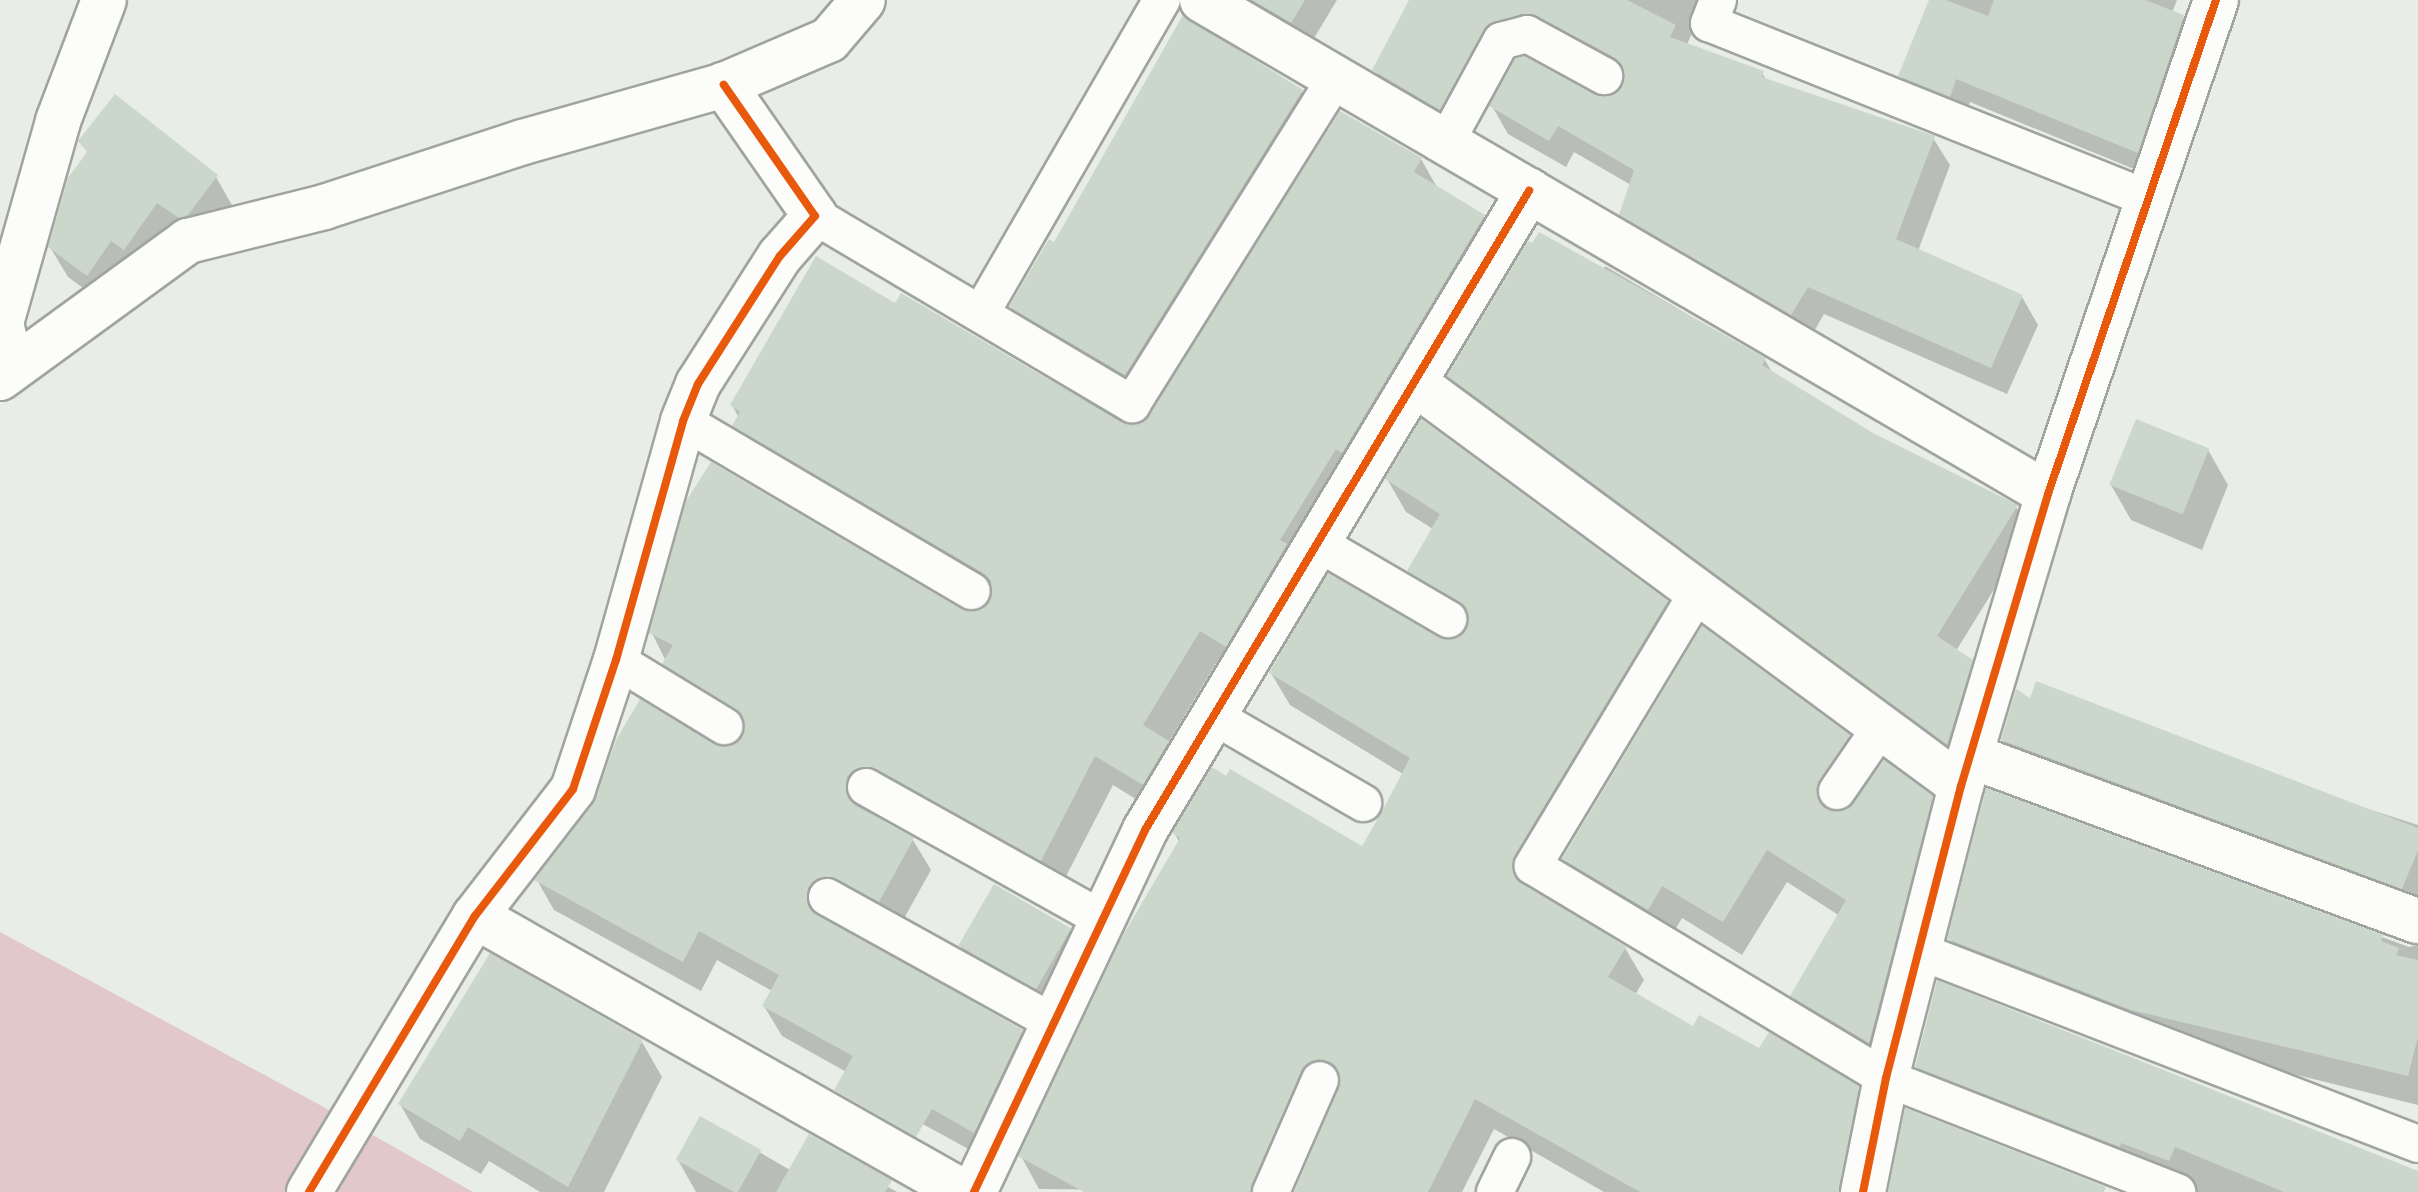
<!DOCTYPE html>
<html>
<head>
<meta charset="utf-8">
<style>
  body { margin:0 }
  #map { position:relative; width:2418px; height:1192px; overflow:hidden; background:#e8ede7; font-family:"Fira Sans Condensed",sans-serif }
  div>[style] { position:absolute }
  .green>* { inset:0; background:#e2c8ca }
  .shadow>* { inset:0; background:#0003 }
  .building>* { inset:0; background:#ccd7cb; transform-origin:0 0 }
  .roads { filter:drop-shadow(2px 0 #a0a49f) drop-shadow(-2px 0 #a0a49f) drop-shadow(0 2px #a0a49f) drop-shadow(0 -2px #a0a49f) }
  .lane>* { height:36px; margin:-18px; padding:0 18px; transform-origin:18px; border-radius:18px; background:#fcfcfb }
  .street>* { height:44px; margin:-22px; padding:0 22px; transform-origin:22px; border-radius:22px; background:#fcfcfb }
  .cycleway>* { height:8px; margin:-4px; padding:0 4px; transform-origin:4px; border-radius:4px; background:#e8590c }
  span { translate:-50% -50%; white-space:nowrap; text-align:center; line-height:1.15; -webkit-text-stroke:8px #e6f0e4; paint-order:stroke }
</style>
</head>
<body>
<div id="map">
  <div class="green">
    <div style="clip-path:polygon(0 932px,320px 1105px,473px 1192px,0 1192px)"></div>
  </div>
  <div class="shadow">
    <div style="clip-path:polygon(1222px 0,1337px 0,1307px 50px)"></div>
    <div style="clip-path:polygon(1411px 0,1705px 0,1687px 45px,1762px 73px,1767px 81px,1933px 138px,1950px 165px,1918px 251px,2022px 297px,2038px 325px,2007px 394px,1824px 314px,1808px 342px,1638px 243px,1621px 214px,1631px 185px,1574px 152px,1566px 167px,1508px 134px,1492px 106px,1524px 59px,1604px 99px,1625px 86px,1625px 81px,1553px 43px,1512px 48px,1456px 136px,1391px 98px,1375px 70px)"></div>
    <div style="clip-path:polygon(1930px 0,2177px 0,2172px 13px,2183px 17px,2197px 41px,2151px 176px,1970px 102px,1963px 119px,1915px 100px,1901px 76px)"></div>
    <div style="clip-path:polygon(1184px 18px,1302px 92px,1319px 121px,1142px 403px,1028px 335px,1011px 307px,1055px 245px)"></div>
    <div style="clip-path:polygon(1421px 159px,1438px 189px,1484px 217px,1501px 247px,1244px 676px,1218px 660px,1168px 743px,1185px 773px,1160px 814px,1113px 785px,1059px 890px,874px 799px,864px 809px,913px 840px,931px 870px,897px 931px,844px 906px,824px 919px,1022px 1031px,1039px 1062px,992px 1162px,868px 1094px,859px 1079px,782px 1036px,764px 1006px,772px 991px,717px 960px,701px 991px,554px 910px,537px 880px,713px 746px,734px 747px,744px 737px,682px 694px,652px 633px,983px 612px,992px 597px,752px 456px,735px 426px,739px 418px,732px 405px,896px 306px,902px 296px,1132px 427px,1151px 417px)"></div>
    <div style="clip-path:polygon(216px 177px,233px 207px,205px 245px,105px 304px,68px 277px,50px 247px)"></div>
    <div style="clip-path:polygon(1605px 266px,1765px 360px,1773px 374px,1872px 434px,2016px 507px,2030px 531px,1956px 651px,1971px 661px,1985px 686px,1961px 767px,1464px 400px,1449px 376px,1602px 274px)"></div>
    <div style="clip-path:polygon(2208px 450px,2228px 485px,2202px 550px,2131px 520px,2111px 485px)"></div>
    <div style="clip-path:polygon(1387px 479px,1667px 602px,1685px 635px,1533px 893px,1625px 948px,1644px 980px,1635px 995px,1693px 1029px,1857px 1088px,1876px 1120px,1862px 1192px,1604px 1192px,1494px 1129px,1462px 1192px,1296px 1192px,1339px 1093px,1327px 1094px,1283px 1192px,1039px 1189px,1021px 1156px,1180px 843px,1174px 833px,1363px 849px,1403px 774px,1290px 705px,1271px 673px,1458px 640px,1468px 630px,1428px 603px,1409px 571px,1433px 529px,1406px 512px)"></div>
    <div style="clip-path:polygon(2030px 701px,2418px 825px,2418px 919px,2021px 772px,2003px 740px)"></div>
    <div style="clip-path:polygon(1848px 736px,1868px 770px,1842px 811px,1931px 797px,1951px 832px,1888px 1075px,1812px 1030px,1792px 996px,1840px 916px,1787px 882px,1742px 955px,1682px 918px,1668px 943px,1584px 893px,1564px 859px)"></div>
    <div style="clip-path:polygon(1988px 791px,2409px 947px,2418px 945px,2418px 1105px,2152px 1039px,1968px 971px,1950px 939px)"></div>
    <div style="clip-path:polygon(1069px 930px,1090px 965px,1061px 1026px,980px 981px,960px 945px)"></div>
    <div style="clip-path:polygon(642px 1042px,662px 1077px,604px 1192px,540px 1192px,489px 1161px,481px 1174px,420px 1139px,400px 1104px)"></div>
    <div style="clip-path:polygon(1917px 1066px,2418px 1173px,2418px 1192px,2174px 1192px,1936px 1099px)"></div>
    <div style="clip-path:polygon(701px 1118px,790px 1170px,807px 1141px,897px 1192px,696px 1192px,678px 1160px)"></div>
  </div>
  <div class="building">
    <div style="clip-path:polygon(1252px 0,1305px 0,1291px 23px)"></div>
    <div style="clip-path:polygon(1409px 0,1627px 0,1676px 25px,1670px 37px,1764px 71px,1762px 77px,1935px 136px,1896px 239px,2023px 295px,1991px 368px,1808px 287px,1791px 315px,1619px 215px,1634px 170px,1558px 126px,1549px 141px,1489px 106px,1515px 59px,1524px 56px,1595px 95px,1614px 94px,1623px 85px,1625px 75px,1615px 58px,1537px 16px,1522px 14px,1488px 25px,1440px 110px,1372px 70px)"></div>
    <div style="clip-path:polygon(1929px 0,1946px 0,1988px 16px,1994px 0,2145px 0,2184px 15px,2138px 153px,1956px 79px,1950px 97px,1898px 76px)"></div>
    <div style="clip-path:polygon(1183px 15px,1303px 90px,1125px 375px,1009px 307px,1049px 239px,1054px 242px)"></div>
    <div style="clip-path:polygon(115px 94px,218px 175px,188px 215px,179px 218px,157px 203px,124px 250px,111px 241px,87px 276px,48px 247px,68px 178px,87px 152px,78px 141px)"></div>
    <div style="clip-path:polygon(1340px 111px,1422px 158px,1414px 172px,1485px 215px,1342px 453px,1336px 449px,1280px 540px,1287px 544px,1226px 647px,1200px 631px,1143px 725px,1169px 741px,1143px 785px,1095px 756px,1041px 861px,876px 769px,856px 769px,847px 777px,848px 797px,855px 805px,914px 838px,879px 902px,826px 876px,808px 888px,809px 908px,1023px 1030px,974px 1133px,932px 1109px,916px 1137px,834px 1090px,853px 1056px,762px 1006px,779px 975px,699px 931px,683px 962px,534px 880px,593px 804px,616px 740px,640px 699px,714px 744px,733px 745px,742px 736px,742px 715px,662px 664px,673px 645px,649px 633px,686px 501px,711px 462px,961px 609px,982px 610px,990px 601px,991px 581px,983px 573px,732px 426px,740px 412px,730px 405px,816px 256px,895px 303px,901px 293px,1121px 422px,1141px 423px)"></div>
    <div style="clip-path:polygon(1539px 232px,1766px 358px,1762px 365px,1873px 433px,2018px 505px,1937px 636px,1973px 660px,1947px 745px,1447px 376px,1528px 241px,1532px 243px)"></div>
    <div style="clip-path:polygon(1421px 419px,1668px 601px,1515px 855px,1514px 875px,1626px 947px,1608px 977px,1693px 1026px,1699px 1015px,1759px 1048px,1769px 1032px,1859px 1086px,1839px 1192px,1640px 1192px,1475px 1099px,1428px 1192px,1294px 1192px,1339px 1088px,1336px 1067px,1318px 1059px,1301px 1072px,1250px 1192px,1084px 1192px,1018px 1156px,1122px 937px,1180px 838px,1172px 833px,1212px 767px,1226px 776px,1230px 769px,1362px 846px,1381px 813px,1410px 758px,1269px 673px,1328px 573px,1438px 637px,1458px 638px,1466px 630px,1466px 608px,1407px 571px,1440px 514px,1385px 479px)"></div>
    <div style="left:2136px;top:419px;width:79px;height:71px;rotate:22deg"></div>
    <div style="clip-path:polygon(1702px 626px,1850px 735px,1816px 789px,1825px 808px,1847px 810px,1884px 760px,1933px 796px,1869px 1043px,1790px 996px,1846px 900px,1767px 850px,1723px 922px,1662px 886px,1648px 910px,1562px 859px)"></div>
    <div style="clip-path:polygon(2036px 681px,2418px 828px,2418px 850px,2402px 889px,2001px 740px,2016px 689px,2030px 698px)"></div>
    <div style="clip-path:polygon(1986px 788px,2383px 935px,2381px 941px,2399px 948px,2396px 955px,2418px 960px,2418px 1037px,2408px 1076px,2131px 1010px,1947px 939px)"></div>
    <div style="left:994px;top:884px;width:89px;height:71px;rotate:30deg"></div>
    <div style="clip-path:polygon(490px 953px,643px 1040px,568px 1187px,468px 1127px,460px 1141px,398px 1104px)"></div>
    <div style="clip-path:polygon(1937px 980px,2418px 1171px,2418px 1192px,2284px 1192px,2175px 1147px,2169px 1161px,2121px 1143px,2120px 1147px,1915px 1067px)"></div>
    <div style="clip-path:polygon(1905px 1108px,2106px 1187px,2104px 1192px,1888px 1192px)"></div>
    <div style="left:700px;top:1116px;width:70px;height:50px;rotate:29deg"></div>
    <div style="clip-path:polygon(809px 1134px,892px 1180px,885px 1192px,776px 1192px)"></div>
  </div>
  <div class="roads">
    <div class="lane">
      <div style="left:1718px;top:0;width:25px;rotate:111deg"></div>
      <div style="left:1709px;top:23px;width:477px;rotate:21.8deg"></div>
      <div style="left:1446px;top:142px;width:115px;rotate:-61.4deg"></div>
      <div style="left:1501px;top:41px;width:27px;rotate:-15deg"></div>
      <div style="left:1527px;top:34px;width:88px;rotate:28.6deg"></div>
      <div style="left:815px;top:216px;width:369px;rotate:30.7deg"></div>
      <div style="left:1132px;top:404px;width:385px;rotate:-58deg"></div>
      <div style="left:981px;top:313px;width:362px;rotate:-60deg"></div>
      <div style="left:683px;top:421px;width:335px;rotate:30.5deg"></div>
      <div style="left:1318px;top:543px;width:151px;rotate:30.3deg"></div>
      <div style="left:1698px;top:592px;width:320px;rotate:121.1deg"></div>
      <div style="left:1533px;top:866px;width:412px;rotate:31deg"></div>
      <div style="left:1886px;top:1078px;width:313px;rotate:21.4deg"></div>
      <div style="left:616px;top:660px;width:127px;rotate:31.4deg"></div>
      <div style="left:1212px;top:715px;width:175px;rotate:30.2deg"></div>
      <div style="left:866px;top:787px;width:270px;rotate:29.2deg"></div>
      <div style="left:1837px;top:791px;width:78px;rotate:-55.5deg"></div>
      <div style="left:827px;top:897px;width:260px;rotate:29deg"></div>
      <div style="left:1919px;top:951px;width:535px;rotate:21.15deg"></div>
      <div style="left:1271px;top:1192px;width:122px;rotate:-66.4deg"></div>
      <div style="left:1495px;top:1192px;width:39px;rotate:-64deg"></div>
    </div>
    <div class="street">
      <div style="left:1202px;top:0;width:980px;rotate:30.28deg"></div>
      <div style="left:11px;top:365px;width:43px;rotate:-103.4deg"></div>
      <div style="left:1px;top:323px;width:210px;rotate:-74.2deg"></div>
      <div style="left:58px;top:121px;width:129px;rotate:-69.2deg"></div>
      <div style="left:0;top:378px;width:233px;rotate:-36.1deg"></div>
      <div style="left:188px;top:241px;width:140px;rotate:-14deg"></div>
      <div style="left:324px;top:207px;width:209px;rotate:-18.1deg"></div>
      <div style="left:523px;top:142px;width:209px;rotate:-15.8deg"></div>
      <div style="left:724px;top:85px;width:114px;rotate:-23.2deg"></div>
      <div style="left:829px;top:40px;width:52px;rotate:-49.6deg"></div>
      <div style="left:1416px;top:384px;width:677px;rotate:36.41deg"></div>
      <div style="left:1971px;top:756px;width:476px;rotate:20.3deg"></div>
      <div style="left:475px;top:916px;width:561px;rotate:29.49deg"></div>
      <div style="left:309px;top:1192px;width:322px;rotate:-59deg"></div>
      <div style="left:475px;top:916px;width:160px;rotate:-52.3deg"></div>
      <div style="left:573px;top:789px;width:136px;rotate:-71.6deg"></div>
      <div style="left:616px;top:660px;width:248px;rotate:-74.3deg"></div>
      <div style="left:683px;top:421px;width:40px;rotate:-68deg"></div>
      <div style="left:698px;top:384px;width:152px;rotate:-57.4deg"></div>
      <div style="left:780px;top:256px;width:53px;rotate:-48.8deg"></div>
      <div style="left:815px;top:216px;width:160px;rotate:-124.8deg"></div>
      <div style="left:974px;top:1192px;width:400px;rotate:-64.7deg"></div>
      <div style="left:1145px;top:830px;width:746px;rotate:-59deg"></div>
      <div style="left:1863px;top:1192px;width:116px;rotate:-78.6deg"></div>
      <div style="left:1886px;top:1078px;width:301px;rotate:-75.6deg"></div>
      <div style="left:1961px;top:786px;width:305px;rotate:-73.4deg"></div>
      <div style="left:2048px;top:494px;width:522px;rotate:-71.22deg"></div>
    </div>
  </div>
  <div class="cycleway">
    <div style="left:309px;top:1192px;width:322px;rotate:-59deg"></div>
    <div style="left:475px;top:916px;width:160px;rotate:-52.3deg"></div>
    <div style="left:573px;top:789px;width:136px;rotate:-71.6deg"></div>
    <div style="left:616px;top:660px;width:248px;rotate:-74.3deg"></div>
    <div style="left:683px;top:421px;width:40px;rotate:-68deg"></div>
    <div style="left:698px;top:384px;width:152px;rotate:-57.4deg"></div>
    <div style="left:780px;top:256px;width:53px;rotate:-48.8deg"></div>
    <div style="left:815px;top:216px;width:160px;rotate:-124.8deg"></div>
    <div style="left:974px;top:1192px;width:400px;rotate:-64.7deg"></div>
    <div style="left:1145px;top:830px;width:746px;rotate:-59deg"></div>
    <div style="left:1863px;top:1192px;width:116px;rotate:-78.6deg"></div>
    <div style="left:1886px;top:1078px;width:301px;rotate:-75.6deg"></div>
    <div style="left:1961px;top:786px;width:305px;rotate:-73.4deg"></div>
    <div style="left:2048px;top:494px;width:522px;rotate:-71.22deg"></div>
  </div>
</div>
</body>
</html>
